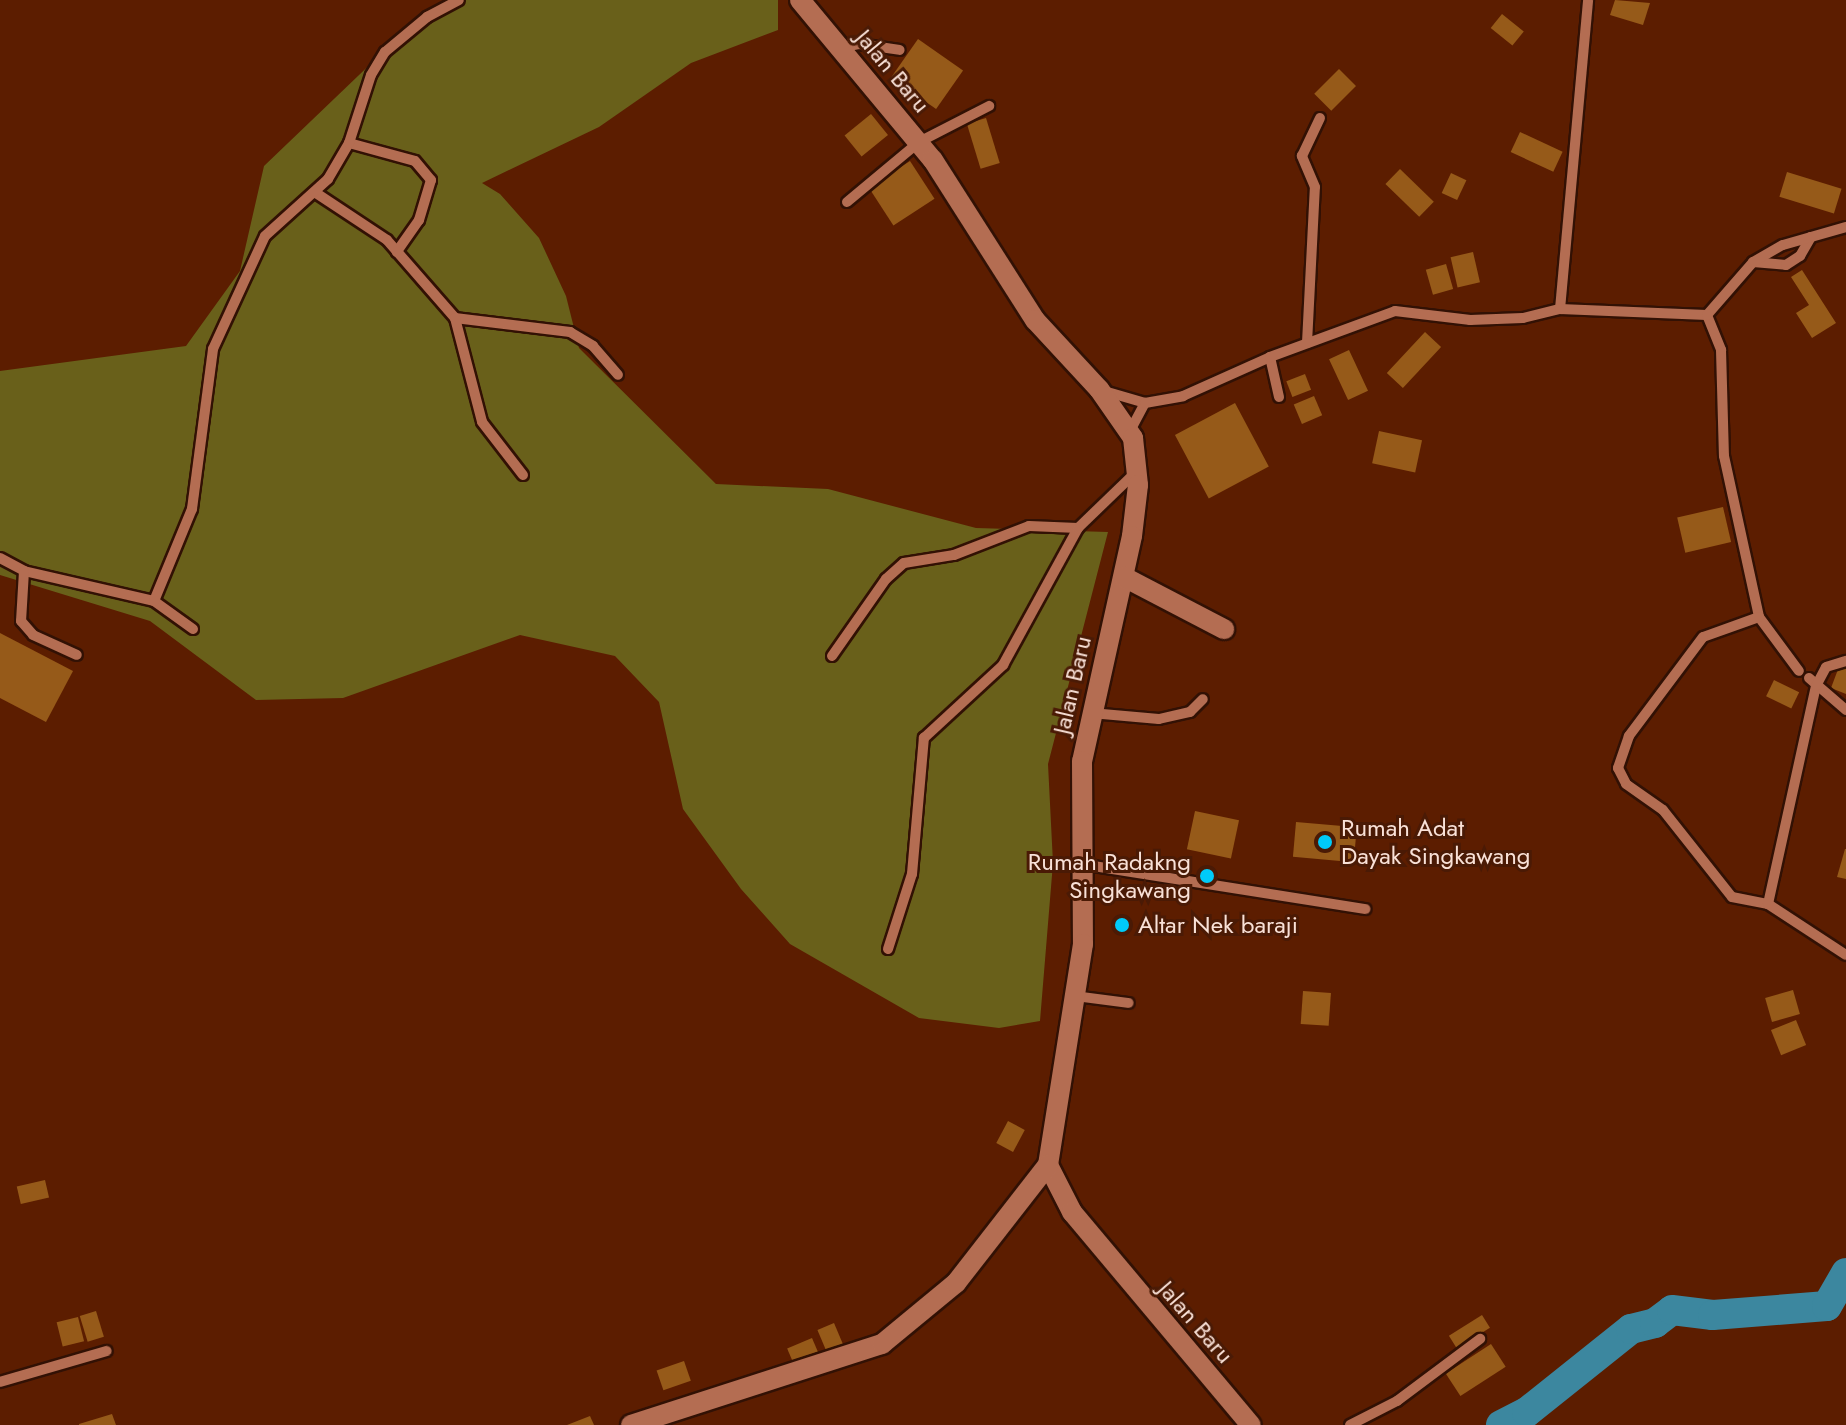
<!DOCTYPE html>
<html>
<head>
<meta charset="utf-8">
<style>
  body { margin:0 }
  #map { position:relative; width:1846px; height:1425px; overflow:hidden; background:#5c1d00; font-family:Jost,sans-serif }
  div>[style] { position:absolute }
  .green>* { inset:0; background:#69601a }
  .river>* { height:30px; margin:-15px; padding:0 15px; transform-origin:15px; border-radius:15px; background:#3c879f }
  .building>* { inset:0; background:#965a19; transform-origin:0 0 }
  .roads { filter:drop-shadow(2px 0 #321104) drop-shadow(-2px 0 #321104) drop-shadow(0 2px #321104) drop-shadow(0 -2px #321104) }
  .lane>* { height:10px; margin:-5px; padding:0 5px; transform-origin:5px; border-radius:5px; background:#b46d52 }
  .street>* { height:20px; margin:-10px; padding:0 10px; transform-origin:10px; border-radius:10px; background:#b46d52 }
  .dots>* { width:22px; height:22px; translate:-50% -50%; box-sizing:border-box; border:4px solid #4a1a05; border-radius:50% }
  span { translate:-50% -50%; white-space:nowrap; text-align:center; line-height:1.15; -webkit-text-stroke:6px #4a1a05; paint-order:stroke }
  .street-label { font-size:24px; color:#f9e1d7 }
  .poi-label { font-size:24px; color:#f9e1d7 }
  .left { translate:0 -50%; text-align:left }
  .right { translate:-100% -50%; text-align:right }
</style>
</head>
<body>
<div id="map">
  <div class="green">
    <div style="clip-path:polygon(465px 0,778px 0,778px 30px,691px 63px,599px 127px,482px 183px,500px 194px,539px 238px,566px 296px,579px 348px,716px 484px,828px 489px,976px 528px,1108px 532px,1048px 764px,1053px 863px,1040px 1021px,999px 1028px,919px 1018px,790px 944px,741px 889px,683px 809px,659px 702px,615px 656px,520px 635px,343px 698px,256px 700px,150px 621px,0 575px,0 371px,186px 346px,240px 271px,264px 166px,382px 53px)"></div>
  </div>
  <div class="river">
    <div style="left:1501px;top:1425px;width:29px;rotate:-27deg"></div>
    <div style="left:1527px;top:1412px;width:133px;rotate:-38.6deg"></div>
    <div style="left:1631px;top:1329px;width:25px;rotate:-14deg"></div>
    <div style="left:1655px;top:1323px;width:21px;rotate:-37deg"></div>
    <div style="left:1672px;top:1310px;width:41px;rotate:7deg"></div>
    <div style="left:1713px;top:1315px;width:114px;rotate:-4.5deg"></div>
    <div style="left:1827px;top:1306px;width:38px;rotate:-60deg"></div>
  </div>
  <div class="building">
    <div style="clip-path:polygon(1615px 0,1650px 3px,1643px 25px,1610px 15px)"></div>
    <div style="left:1502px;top:14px;width:28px;height:18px;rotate:39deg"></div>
    <div style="left:918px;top:39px;width:55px;height:47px;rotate:35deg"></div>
    <div style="left:1339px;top:69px;width:24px;height:35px;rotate:45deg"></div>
    <div style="left:871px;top:114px;width:27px;height:34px;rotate:51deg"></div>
    <div style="left:986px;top:118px;width:47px;height:20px;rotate:73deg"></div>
    <div style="left:1520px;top:132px;width:47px;height:22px;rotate:25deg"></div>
    <div style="left:910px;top:161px;width:45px;height:49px;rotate:57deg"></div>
    <div style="left:1400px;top:169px;width:47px;height:21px;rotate:44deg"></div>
    <div style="left:1787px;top:172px;width:57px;height:26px;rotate:17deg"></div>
    <div style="left:1451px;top:173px;width:17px;height:22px;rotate:25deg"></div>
    <div style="left:1473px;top:252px;width:31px;height:23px;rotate:77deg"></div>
    <div style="left:1446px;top:264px;width:26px;height:21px;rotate:74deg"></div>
    <div style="clip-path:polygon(1802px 270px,1836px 323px,1812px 338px,1796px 313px,1809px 305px,1791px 277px)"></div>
    <div style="left:1425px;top:332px;width:22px;height:56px;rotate:43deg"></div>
    <div style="left:1349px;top:350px;width:45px;height:22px;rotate:65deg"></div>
    <div style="left:1305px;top:374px;width:17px;height:20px;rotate:69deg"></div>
    <div style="left:1314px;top:396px;width:21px;height:22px;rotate:67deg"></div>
    <div style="left:1235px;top:403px;width:72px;height:68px;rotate:62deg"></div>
    <div style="left:1379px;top:431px;width:44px;height:33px;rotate:12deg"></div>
    <div style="left:1723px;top:507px;width:36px;height:47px;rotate:77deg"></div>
    <div style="clip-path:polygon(0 633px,73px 671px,46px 722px,0 698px)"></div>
    <div style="clip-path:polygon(1840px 664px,1846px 666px,1846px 694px,1831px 688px)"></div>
    <div style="left:1774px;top:680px;width:28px;height:18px;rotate:26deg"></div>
    <div style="left:1195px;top:811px;width:45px;height:39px;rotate:12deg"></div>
    <div style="left:1296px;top:822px;width:61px;height:35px;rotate:5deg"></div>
    <div style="clip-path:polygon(1845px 849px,1846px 849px,1846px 879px,1837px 877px)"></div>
    <div style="left:1793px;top:990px;width:25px;height:29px;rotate:74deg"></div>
    <div style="left:1303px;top:991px;width:28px;height:33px;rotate:4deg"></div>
    <div style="left:1796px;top:1020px;width:27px;height:27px;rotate:68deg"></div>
    <div style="left:1008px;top:1121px;width:19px;height:25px;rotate:28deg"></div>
    <div style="left:45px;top:1180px;width:18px;height:29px;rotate:77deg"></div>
    <div style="left:96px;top:1311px;width:27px;height:17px;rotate:73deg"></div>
    <div style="left:1482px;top:1315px;width:15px;height:39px;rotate:58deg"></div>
    <div style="left:78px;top:1317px;width:25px;height:22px;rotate:76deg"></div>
    <div style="left:834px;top:1323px;width:23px;height:18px;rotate:67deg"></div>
    <div style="left:812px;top:1338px;width:15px;height:27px;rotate:67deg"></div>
    <div style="left:1491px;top:1344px;width:27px;height:54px;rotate:57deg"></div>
    <div style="left:684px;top:1361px;width:21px;height:29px;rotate:71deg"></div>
    <div style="clip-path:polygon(112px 1414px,116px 1425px,79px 1425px,79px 1424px)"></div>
    <div style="clip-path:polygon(590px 1416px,594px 1425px,567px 1425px)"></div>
  </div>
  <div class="roads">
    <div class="lane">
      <div style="left:839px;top:48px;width:20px;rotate:-11deg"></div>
      <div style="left:859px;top:44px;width:41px;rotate:8.3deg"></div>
      <div style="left:349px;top:143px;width:68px;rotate:15.3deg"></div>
      <div style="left:415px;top:161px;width:25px;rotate:50deg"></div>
      <div style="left:431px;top:180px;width:42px;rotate:106.7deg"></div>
      <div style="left:419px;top:220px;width:39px;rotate:125deg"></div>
      <div style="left:316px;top:193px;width:85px;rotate:33.5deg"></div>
      <div style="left:387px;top:240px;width:103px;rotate:48.9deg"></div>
      <div style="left:455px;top:318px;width:116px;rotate:6.9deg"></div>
      <div style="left:570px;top:332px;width:27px;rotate:31deg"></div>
      <div style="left:593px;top:346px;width:38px;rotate:49deg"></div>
      <div style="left:847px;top:202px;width:94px;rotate:-39.8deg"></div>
      <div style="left:919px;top:142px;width:79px;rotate:-27.2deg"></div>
      <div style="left:1753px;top:262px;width:33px;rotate:5deg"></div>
      <div style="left:1786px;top:265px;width:17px;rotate:-33deg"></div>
      <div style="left:1800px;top:256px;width:22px;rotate:-60deg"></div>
      <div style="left:1560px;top:309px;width:310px;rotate:-84.8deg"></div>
      <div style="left:1707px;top:315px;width:38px;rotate:68deg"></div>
      <div style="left:1721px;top:350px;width:106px;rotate:88.4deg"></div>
      <div style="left:1724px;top:456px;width:165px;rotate:77.7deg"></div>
      <div style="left:1759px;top:617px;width:67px;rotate:53.5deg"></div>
      <div style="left:455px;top:318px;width:107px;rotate:75.4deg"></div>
      <div style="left:482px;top:422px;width:67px;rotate:52.3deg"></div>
      <div style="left:1307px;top:343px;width:156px;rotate:-87.1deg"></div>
      <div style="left:1315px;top:187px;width:34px;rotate:-113deg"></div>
      <div style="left:1302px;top:156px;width:42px;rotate:-64.7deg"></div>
      <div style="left:1270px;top:357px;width:41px;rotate:77.3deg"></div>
      <div style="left:1104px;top:391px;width:43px;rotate:16.3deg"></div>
      <div style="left:1130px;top:431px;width:32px;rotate:-62deg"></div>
      <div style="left:1145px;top:403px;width:39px;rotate:-10deg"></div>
      <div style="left:1183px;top:396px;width:95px;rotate:-24.1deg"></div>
      <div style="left:1270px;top:357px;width:133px;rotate:-20.2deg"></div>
      <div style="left:1395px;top:311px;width:76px;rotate:6.8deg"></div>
      <div style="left:1470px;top:320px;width:53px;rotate:-2.2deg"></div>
      <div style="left:1523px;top:318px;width:38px;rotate:-14deg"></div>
      <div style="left:1560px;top:309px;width:147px;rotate:2.3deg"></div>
      <div style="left:1707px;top:315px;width:70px;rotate:-49deg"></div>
      <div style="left:1753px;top:262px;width:34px;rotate:-30deg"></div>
      <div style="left:1783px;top:245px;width:66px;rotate:-15.9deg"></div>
      <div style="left:0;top:558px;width:27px;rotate:28deg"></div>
      <div style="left:24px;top:571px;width:133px;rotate:13deg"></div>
      <div style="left:154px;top:601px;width:48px;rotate:35.7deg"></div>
      <div style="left:24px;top:571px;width:50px;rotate:93.4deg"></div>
      <div style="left:21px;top:621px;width:18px;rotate:49deg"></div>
      <div style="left:33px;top:635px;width:48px;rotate:24.4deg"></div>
      <div style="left:154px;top:601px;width:100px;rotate:-67.6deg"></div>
      <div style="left:192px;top:509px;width:161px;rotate:-82.5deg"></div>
      <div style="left:213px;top:349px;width:124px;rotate:-65.3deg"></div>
      <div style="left:265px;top:236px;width:85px;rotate:-42.1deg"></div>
      <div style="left:328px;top:179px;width:42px;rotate:-59.7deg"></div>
      <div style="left:349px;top:143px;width:71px;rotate:-72.1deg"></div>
      <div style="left:371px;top:75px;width:27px;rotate:-59deg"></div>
      <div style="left:385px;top:52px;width:55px;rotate:-39.8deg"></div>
      <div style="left:427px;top:17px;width:36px;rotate:-28deg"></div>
      <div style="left:1759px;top:617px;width:59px;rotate:160.3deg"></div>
      <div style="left:1703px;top:637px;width:124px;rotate:126.8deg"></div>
      <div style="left:1629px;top:736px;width:34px;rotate:109deg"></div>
      <div style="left:1618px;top:768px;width:18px;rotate:63deg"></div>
      <div style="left:1626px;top:784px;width:45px;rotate:35.1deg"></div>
      <div style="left:1663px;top:810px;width:111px;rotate:51.6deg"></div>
      <div style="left:1732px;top:897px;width:37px;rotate:11deg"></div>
      <div style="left:1768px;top:904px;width:93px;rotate:33.2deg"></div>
      <div style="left:832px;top:656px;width:94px;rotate:-55deg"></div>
      <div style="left:886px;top:579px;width:24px;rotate:-42deg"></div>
      <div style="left:904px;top:563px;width:51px;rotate:-9.1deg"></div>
      <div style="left:954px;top:555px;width:80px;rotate:-21.1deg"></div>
      <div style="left:1029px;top:526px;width:49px;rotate:2.3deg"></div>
      <div style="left:1809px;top:678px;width:49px;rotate:40.9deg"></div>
      <div style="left:1091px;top:713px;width:68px;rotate:5deg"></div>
      <div style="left:1159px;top:719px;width:32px;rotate:-13deg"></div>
      <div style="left:1190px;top:712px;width:18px;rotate:-45deg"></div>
      <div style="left:1081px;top:864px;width:288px;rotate:9deg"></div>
      <div style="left:1768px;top:904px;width:223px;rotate:-77.6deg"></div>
      <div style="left:1816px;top:686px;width:21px;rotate:-62deg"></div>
      <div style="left:1826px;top:667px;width:21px;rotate:-17deg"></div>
      <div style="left:888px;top:949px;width:79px;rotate:-72.3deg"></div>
      <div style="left:912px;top:874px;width:137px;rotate:-85deg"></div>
      <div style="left:924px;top:738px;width:108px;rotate:-42.7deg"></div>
      <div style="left:1003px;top:665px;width:156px;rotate:-61.3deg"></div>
      <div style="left:1078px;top:528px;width:81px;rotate:-44deg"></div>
      <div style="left:1075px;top:996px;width:54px;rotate:7.4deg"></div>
      <div style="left:0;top:1382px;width:111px;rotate:-16.2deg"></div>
      <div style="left:1350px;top:1425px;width:53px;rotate:-27.1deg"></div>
      <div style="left:1397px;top:1401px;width:104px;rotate:-36.8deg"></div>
    </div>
    <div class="street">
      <div style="left:800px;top:0;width:208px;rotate:50.3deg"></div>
      <div style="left:933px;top:160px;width:190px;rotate:57.5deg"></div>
      <div style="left:1035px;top:320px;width:94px;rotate:47.2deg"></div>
      <div style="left:1099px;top:389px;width:60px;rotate:55.2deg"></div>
      <div style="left:1133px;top:438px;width:47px;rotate:83.9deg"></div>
      <div style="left:1138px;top:485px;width:51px;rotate:96.7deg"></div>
      <div style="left:1132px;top:536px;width:230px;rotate:102.5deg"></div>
      <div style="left:1082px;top:761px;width:183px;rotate:89.7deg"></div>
      <div style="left:1083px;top:944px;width:224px;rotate:99deg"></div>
      <div style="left:1048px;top:1165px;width:53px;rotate:62.9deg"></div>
      <div style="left:1072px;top:1212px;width:278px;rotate:50deg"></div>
      <div style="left:1124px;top:577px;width:113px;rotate:27.5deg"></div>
      <div style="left:631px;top:1425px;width:264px;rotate:-17.9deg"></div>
      <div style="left:882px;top:1344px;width:96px;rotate:-39.5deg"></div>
      <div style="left:956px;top:1283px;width:150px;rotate:-52.1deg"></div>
    </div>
  </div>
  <div class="dots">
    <div style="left:1325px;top:842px;background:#00cbf9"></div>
    <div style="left:1207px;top:876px;background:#00cbf9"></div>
    <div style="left:1122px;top:925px;background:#00cbf9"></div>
  </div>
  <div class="street-label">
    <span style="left:893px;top:71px;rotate:50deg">Jalan Baru</span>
    <span style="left:1072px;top:685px;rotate:-77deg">Jalan Baru</span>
    <span style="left:1196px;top:1322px;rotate:49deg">Jalan Baru</span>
  </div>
  <div class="poi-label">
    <span class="left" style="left:1341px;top:842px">Rumah Adat<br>Dayak Singkawang</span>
    <span class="right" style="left:1191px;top:876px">Rumah Radakng<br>Singkawang</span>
    <span class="left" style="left:1138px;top:925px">Altar Nek baraji</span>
  </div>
</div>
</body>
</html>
